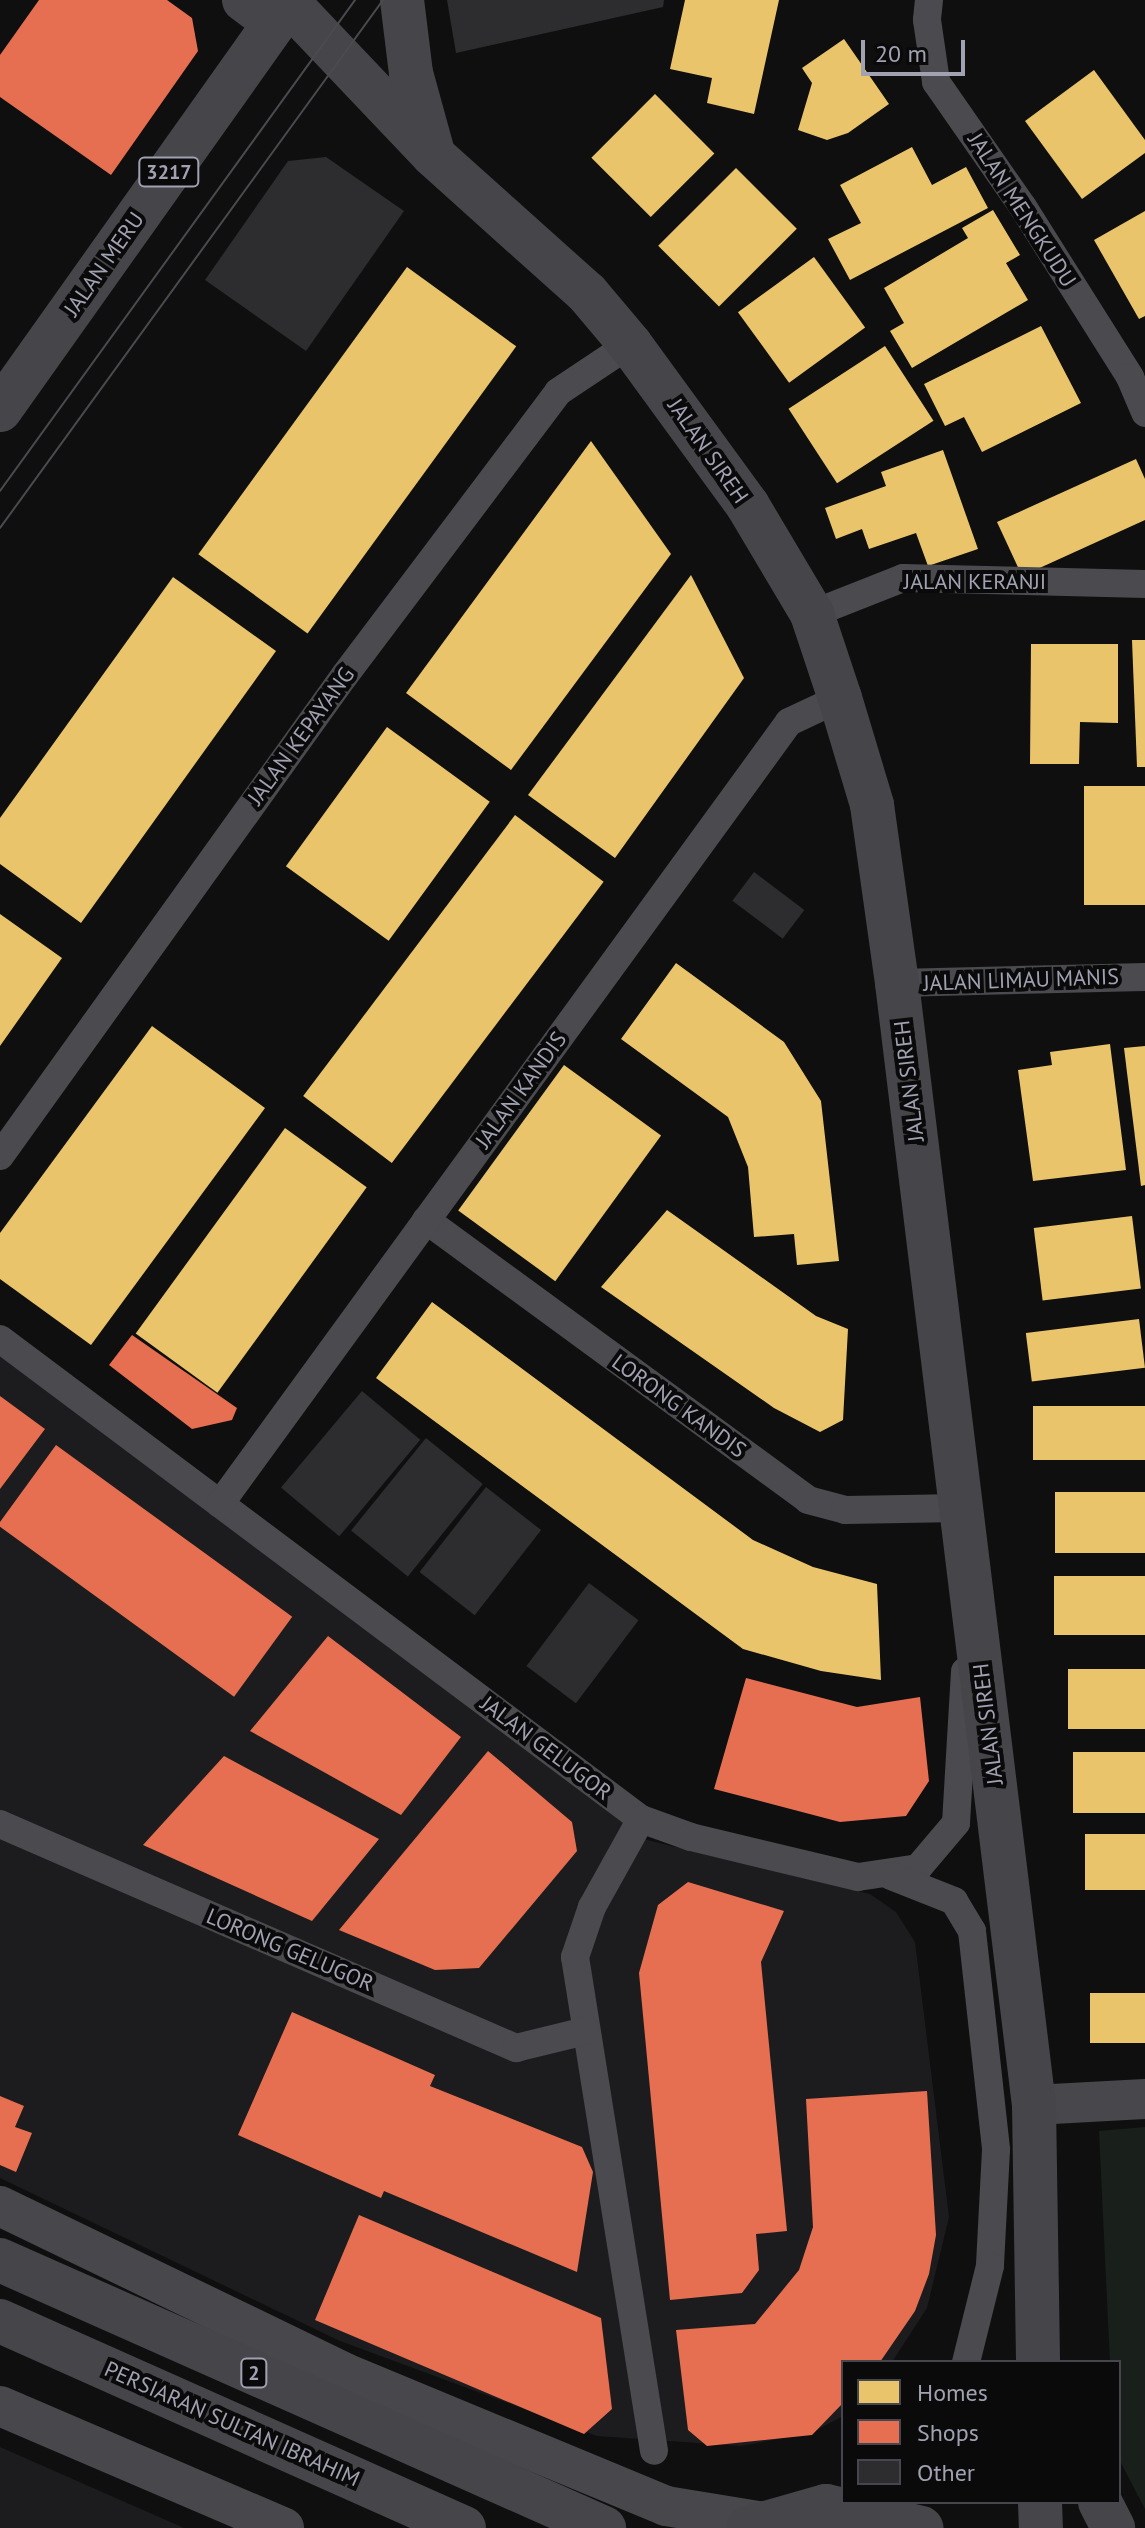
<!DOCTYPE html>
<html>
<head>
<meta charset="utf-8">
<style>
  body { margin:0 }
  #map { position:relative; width:1145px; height:2528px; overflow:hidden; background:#0f0f10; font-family:"PT Sans",sans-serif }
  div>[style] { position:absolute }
  .built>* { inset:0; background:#1c1c1e }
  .green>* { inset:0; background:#19201b }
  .homes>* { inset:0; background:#e9c46a; transform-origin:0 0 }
  .shops>* { inset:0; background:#e76f51; transform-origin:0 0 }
  .building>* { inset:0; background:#2d2d2f; transform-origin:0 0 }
  .street>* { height:28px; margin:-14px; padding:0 14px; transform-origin:14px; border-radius:14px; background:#4a4a4f }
  .secondary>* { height:40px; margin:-20px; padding:0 20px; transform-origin:20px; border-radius:20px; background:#48484c }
  .highway>* { height:44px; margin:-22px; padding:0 22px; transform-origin:22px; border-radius:22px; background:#46464a }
  .tram>* { height:2px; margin:-1px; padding:0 1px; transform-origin:1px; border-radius:1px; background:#4a4a4f }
  span { translate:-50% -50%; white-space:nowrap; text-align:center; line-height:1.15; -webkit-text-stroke:8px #0a0a0b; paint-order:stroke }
  .shield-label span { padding:2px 6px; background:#0a0a0b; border:2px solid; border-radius:6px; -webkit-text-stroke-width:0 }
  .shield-label { font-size:20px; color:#a0a2b2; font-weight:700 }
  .street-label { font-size:22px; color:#a0a2b2 }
  .legend { position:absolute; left:841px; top:2360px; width:280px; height:144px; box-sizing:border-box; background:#0a0a0b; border:2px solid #46474e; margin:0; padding:10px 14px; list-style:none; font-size:24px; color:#a0a2b2 }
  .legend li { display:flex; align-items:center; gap:16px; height:40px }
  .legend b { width:40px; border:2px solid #46474e }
  .scale { position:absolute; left:861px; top:40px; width:104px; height:36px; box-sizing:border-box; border:4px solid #a0a2b2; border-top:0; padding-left:10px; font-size:24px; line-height:28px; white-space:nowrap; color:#a0a2b2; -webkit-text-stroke:6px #0a0a0b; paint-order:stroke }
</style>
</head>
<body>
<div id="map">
  <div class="built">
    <div style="clip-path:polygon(0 1356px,647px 1840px,870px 1894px,896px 1912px,915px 1942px,949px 2217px,927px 2308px,892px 2362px,843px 2362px,843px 2416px,811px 2433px,741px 2446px,597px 2436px,340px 2341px,0 2178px)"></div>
    <div style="clip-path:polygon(0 2447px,184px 2528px,0 2528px)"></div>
  </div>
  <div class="green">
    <div style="clip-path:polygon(1145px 2127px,1145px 2509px,1119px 2459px,1119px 2362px,1110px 2362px,1099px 2131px)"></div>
  </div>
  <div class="homes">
    <div style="clip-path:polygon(685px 0,779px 0,754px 114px,707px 103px,712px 78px,670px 69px)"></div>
    <div style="clip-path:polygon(844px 39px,889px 104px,848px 133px,827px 140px,798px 130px,812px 83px,802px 68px)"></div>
    <div style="clip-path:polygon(1094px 70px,1145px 140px,1145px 153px,1082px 199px,1025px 121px)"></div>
    <div style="left:655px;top:94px;width:84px;height:90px;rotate:45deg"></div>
    <div style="clip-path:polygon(912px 147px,932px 185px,966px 167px,988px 208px,850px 280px,828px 239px,861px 223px,840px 185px)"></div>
    <div style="left:736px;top:168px;width:86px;height:110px;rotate:45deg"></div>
    <div style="clip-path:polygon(993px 210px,1020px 255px,1006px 263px,1028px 300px,912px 368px,890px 331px,904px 323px,884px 288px,968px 238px,962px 228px)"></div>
    <div style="clip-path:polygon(1145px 211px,1145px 316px,1139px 319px,1094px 240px)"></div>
    <div style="left:814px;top:257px;width:87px;height:94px;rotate:54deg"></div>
    <div style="left:407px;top:267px;width:135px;height:355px;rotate:36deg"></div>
    <div style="clip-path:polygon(1041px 326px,1081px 403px,982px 452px,964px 417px,945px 426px,924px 384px)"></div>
    <div style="left:885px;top:346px;width:89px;height:115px;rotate:57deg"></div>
    <div style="clip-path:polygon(591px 441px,671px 554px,511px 770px,406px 693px)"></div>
    <div style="clip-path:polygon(943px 450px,978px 549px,928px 566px,916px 533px,869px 549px,862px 529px,836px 539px,825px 508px,886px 486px,881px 472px)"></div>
    <div style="clip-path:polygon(1136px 459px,1145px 479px,1145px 520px,1022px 576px,997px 522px)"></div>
    <div style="clip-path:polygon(691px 575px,744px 678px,615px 858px,528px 795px)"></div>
    <div style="clip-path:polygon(173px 577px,276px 651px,81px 923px,0 864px,0 818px)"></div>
    <div style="clip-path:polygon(1132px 640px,1145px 640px,1145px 767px,1137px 767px)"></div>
    <div style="clip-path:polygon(1031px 644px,1118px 644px,1118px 723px,1080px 722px,1079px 764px,1030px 764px)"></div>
    <div style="left:387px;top:727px;width:127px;height:172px;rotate:36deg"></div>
    <div style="left:1145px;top:786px;width:119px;height:61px;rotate:90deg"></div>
    <div style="left:515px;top:815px;width:111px;height:352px;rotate:37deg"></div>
    <div style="clip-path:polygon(0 914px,62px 958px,0 1046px)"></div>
    <div style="clip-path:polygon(676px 963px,784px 1042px,821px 1101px,839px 1261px,797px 1265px,794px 1234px,754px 1237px,748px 1167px,728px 1117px,621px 1039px)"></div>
    <div style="clip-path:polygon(152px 1026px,265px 1108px,91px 1345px,0 1279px,0 1233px)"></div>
    <div style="clip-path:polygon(1110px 1044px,1126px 1170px,1033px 1181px,1018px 1070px,1052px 1065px,1050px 1052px)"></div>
    <div style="clip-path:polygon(1145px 1046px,1145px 1185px,1141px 1186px,1124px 1048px)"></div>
    <div style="left:564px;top:1065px;width:120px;height:180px;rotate:36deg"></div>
    <div style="left:285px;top:1128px;width:101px;height:254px;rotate:36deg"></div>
    <div style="clip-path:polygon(667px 1210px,816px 1316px,848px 1329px,843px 1420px,820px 1432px,774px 1408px,601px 1287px)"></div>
    <div style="left:1132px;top:1216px;width:73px;height:99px;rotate:83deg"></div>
    <div style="clip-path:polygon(432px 1302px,753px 1540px,813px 1567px,877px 1584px,881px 1680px,821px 1671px,743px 1649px,376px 1378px)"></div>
    <div style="left:1139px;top:1319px;width:49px;height:114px;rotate:83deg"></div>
    <div style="left:1145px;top:1406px;width:54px;height:112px;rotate:90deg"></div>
    <div style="left:1145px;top:1492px;width:61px;height:90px;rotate:90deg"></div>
    <div style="left:1145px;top:1576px;width:59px;height:91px;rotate:90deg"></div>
    <div style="left:1145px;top:1669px;width:60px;height:77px;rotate:90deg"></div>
    <div style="left:1145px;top:1752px;width:61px;height:72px;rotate:90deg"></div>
    <div style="left:1145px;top:1834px;width:56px;height:60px;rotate:90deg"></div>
    <div style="left:1145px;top:1993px;width:50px;height:55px;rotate:90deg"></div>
  </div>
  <div class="shops">
    <div style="clip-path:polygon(39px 0,167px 0,192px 18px,198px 51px,111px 175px,0 97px,0 55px)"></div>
    <div style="clip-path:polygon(132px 1335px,237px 1408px,232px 1420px,192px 1429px,109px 1365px)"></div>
    <div style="clip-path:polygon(0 1396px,45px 1429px,0 1489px)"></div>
    <div style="left:56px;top:1445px;width:292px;height:99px;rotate:36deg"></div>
    <div style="clip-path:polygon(328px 1636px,461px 1737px,401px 1815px,250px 1731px)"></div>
    <div style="clip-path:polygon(746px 1678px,857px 1707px,920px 1697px,929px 1781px,906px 1816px,840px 1822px,714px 1789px)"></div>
    <div style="clip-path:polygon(488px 1751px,572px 1822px,577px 1851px,479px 1968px,435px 1970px,339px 1930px)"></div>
    <div style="clip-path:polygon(224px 1756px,379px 1839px,312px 1921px,143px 1845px)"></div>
    <div style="clip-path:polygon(688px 1882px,784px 1911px,761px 1962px,787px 2231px,756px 2234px,759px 2270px,742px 2293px,670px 2300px,639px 1973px,658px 1905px)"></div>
    <div style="clip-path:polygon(292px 2012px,435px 2075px,430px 2086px,582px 2147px,593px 2172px,577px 2272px,384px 2191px,381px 2198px,238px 2135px)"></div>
    <div style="clip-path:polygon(927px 2091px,936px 2235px,929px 2274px,915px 2311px,880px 2362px,843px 2362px,843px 2403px,812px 2435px,707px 2446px,688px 2430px,676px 2330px,755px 2324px,799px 2270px,813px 2227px,806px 2099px)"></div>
    <div style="clip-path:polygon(0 2096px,24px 2106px,15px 2127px,32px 2133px,16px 2172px,0 2165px)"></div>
    <div style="clip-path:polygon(359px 2215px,601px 2318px,612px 2409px,584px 2434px,315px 2320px)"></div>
  </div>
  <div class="building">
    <div style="clip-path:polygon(447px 0,664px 0,663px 7px,456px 53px)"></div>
    <div style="clip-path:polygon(326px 157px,404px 211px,306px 351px,205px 280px,288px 161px)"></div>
    <div style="left:754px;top:872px;width:63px;height:36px;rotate:37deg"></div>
    <div style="left:362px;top:1391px;width:76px;height:126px;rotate:40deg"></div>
    <div style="left:426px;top:1438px;width:73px;height:119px;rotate:39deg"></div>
    <div style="left:486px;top:1487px;width:70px;height:108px;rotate:38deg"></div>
    <div style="left:589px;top:1583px;width:62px;height:104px;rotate:37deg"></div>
  </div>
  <div class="street">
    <div style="left:929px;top:0;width:20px;rotate:96deg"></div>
    <div style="left:927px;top:20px;width:63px;rotate:81.7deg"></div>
    <div style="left:936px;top:82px;width:152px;rotate:55.2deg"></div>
    <div style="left:1023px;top:207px;width:201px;rotate:57.8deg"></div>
    <div style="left:1130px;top:377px;width:39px;rotate:67deg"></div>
    <div style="left:812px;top:614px;width:98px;rotate:-21.6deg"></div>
    <div style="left:903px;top:578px;width:242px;rotate:1.4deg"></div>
    <div style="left:897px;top:983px;width:248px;rotate:-1.4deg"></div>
    <div style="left:0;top:1156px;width:592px;rotate:-54.35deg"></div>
    <div style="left:345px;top:675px;width:354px;rotate:-53deg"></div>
    <div style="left:558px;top:392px;width:87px;rotate:-33.7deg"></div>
    <div style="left:426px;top:1220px;width:474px;rotate:36.2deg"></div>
    <div style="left:808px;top:1500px;width:38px;rotate:15deg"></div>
    <div style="left:845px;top:1510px;width:116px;rotate:-1deg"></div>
    <div style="left:0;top:1339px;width:801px;rotate:36.83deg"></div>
    <div style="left:641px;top:1819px;width:53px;rotate:19.8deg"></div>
    <div style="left:691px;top:1837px;width:172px;rotate:13.5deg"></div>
    <div style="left:858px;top:1877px;width:61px;rotate:-8.5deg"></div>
    <div style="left:918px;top:1868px;width:59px;rotate:-49.8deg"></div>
    <div style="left:956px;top:1823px;width:152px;rotate:-86.6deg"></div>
    <div style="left:220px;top:1504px;width:967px;rotate:-53.96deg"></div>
    <div style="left:789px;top:722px;width:56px;rotate:-25.2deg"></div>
    <div style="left:641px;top:1819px;width:101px;rotate:119.1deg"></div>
    <div style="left:592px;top:1907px;width:53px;rotate:108.8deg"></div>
    <div style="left:575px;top:1957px;width:500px;rotate:80.91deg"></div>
    <div style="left:0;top:1824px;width:563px;rotate:23.47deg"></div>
    <div style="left:516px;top:2048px;width:71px;rotate:-13.8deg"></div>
    <div style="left:891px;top:1876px;width:68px;rotate:21.6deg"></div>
    <div style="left:954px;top:1901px;width:35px;rotate:59deg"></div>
    <div style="left:972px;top:1931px;width:220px;rotate:83.7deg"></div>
    <div style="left:996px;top:2150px;width:116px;rotate:93deg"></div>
    <div style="left:990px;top:2266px;width:99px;rotate:104deg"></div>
  </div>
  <div class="secondary">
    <div style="left:1034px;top:2105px;width:111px;rotate:-3.1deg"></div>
    <div style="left:0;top:2206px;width:383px;rotate:25.8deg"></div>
    <div style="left:345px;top:2373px;width:347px;rotate:22.5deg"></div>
    <div style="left:666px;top:2506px;width:93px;rotate:9.3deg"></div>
    <div style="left:0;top:2406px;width:309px;rotate:23.2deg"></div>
  </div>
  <div class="highway">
    <div style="left:244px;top:0;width:38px;rotate:37deg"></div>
    <div style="left:286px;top:0;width:214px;rotate:46.5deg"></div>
    <div style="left:433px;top:155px;width:207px;rotate:41.9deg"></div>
    <div style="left:587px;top:293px;width:67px;rotate:49.9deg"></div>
    <div style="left:630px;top:344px;width:200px;rotate:53.9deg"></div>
    <div style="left:748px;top:506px;width:126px;rotate:59.3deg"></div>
    <div style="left:812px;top:614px;width:89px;rotate:71.6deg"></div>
    <div style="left:840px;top:698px;width:112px;rotate:73.3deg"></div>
    <div style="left:872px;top:805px;width:180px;rotate:82deg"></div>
    <div style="left:897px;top:983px;width:1130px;rotate:83.04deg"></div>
    <div style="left:1034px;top:2105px;width:257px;rotate:89.1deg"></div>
    <div style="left:402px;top:0;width:74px;rotate:83deg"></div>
    <div style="left:411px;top:73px;width:83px;rotate:74.6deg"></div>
    <div style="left:0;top:410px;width:503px;rotate:-54.63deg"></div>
    <div style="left:0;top:2260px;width:661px;rotate:23.93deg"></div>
    <div style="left:0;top:2321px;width:508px;rotate:24.04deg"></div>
    <div style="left:1040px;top:2502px;width:26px;rotate:88deg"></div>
    <div style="left:1100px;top:2502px;width:29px;rotate:63deg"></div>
    <div style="left:748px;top:2528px;width:81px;rotate:-15.8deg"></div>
    <div style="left:826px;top:2506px;width:98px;rotate:13deg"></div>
  </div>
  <div class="tram">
    <div style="left:0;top:491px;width:606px;rotate:-54.13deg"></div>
    <div style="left:0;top:528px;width:652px;rotate:-54.04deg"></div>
  </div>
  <div class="shield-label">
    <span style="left:169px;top:172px">3217</span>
    <span style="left:254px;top:2373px">2</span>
  </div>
  <div class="street-label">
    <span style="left:1022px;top:210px;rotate:57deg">JALAN MENGKUDU</span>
    <span style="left:104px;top:264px;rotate:-55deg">JALAN MERU</span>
    <span style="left:708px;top:451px;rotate:55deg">JALAN SIREH</span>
    <span style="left:975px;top:582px">JALAN KERANJI</span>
    <span style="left:301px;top:736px;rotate:-54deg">JALAN KEPAYANG</span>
    <span style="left:1021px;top:980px;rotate:-2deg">JALAN LIMAU MANIS</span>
    <span style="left:909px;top:1081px;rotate:-97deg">JALAN SIREH</span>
    <span style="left:521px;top:1090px;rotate:-54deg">JALAN KANDIS</span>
    <span style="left:679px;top:1406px;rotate:36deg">LORONG KANDIS</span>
    <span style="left:988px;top:1724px;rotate:-97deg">JALAN SIREH</span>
    <span style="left:546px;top:1748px;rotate:37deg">JALAN GELUGOR</span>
    <span style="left:290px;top:1950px;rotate:23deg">LORONG GELUGOR</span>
    <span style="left:232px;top:2424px;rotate:24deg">PERSIARAN SULTAN IBRAHIM</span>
  </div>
  <ul class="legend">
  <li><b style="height:22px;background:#e9c46a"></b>Homes</li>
  <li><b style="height:22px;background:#e76f51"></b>Shops</li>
  <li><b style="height:22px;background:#2d2d2f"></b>Other</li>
  </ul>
  <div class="scale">20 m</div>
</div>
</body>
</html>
